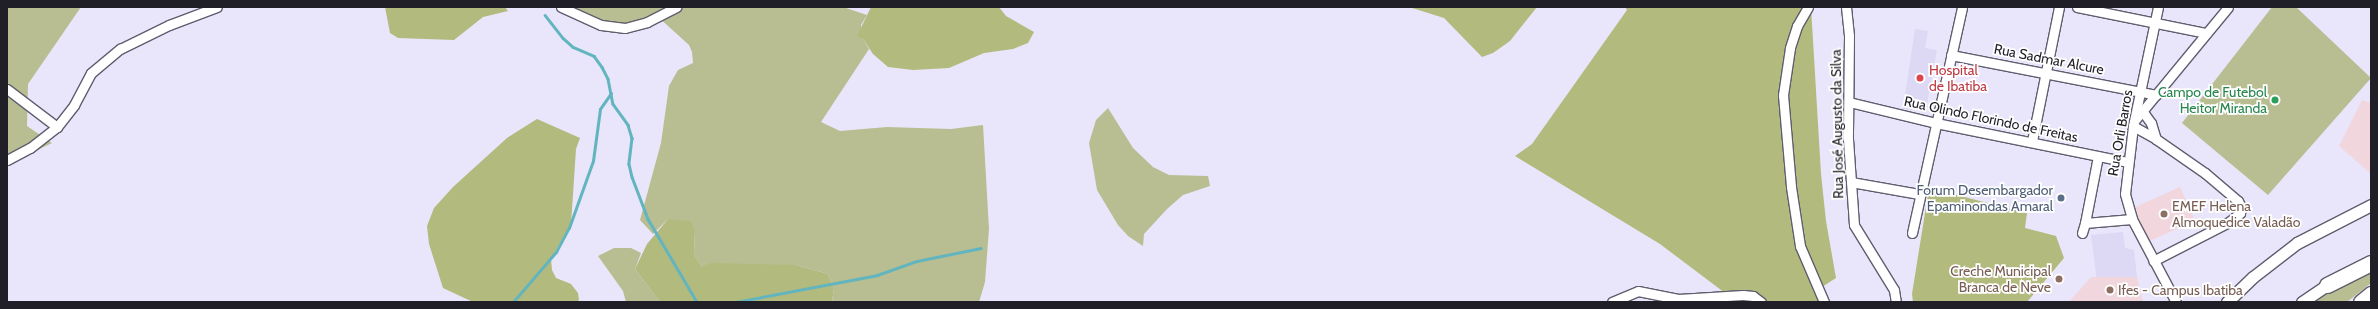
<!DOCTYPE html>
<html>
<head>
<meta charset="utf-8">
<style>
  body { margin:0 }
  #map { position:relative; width:2378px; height:309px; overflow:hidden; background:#e9e5fa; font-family:Cabin,sans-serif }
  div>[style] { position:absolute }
  .built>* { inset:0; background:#ddd8f4 }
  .education>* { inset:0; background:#f1d7dd; transform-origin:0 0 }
  .green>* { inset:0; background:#b8be91 }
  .forest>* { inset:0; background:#b3ba7d }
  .stream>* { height:2.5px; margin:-1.25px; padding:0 1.25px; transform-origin:1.25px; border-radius:1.25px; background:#62b5bf }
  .roads { filter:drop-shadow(1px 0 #605d6e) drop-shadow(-1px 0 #605d6e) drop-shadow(0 1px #605d6e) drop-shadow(0 -1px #605d6e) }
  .minor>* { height:9px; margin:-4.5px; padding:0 4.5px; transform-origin:4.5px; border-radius:4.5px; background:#fff }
  .tertiary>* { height:11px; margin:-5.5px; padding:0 5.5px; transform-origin:5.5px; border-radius:5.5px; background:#fff }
  .trunk>* { height:15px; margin:-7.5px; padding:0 7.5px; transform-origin:7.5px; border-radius:7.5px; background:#fff }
  .dots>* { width:11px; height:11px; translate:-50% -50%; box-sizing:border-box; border:2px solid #fff; border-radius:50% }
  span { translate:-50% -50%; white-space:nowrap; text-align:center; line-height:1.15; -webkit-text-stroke:3.5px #fff; paint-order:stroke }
  .street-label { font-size:14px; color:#201e26 }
  .health-label { font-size:14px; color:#be3a42 }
  .left { translate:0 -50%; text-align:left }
  .leisure-label { font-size:14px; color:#27864d }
  .right { translate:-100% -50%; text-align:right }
  .service-label { font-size:14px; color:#4e5e75 }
  .education-label { font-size:14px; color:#785e54 }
  .frame { position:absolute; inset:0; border:8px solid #201e26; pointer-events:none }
</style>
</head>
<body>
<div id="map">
  <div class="built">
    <div style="clip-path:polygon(1915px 29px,1928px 31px,1925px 48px,1937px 50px,1926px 109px,1914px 106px,1913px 110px,1903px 109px)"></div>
    <div style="clip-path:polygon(2123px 232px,2125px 248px,2134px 250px,2137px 277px,2097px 281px,2091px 235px)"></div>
  </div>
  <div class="education">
    <div style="clip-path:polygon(2362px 100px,2371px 103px,2371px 174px,2339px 146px)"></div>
    <div style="left:2180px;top:187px;width:37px;height:51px;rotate:66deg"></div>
    <div style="clip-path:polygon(2091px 277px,2137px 277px,2143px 302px,2069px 302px)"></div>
  </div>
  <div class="green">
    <div style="clip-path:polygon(7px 7px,81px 7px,28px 84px,27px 126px,52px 143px,7px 165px)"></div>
    <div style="clip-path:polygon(571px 7px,843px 7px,867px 15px,861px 25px,863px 39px,869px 49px,821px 122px,840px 131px,887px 127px,951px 129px,983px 125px,989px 229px,985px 282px,979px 302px,832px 302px,834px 288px,828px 274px,796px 265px,702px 267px,694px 254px,695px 230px,668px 219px,653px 234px,640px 220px,661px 143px,669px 86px,678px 70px,693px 63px,692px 52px,689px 45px,657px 16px,633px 24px,610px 25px)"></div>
    <div style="clip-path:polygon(2272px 7px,2296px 7px,2371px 78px,2268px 195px,2182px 123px)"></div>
    <div style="clip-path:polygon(1108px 108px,1133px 148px,1153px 167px,1169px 175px,1208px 176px,1210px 186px,1183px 195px,1167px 209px,1144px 234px,1143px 246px,1128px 236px,1118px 225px,1097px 190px,1089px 143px,1096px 120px)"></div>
    <div style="clip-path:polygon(614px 248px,631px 248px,641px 253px,635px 269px,660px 302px,626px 302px,623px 291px,598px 256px)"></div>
    <div style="clip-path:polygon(2371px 267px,2371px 283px,2347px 302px,2311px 302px,2339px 282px)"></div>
  </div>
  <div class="forest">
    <div style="clip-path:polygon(385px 7px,505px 7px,508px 11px,483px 17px,454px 40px,398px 38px,390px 33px)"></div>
    <div style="clip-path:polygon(871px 7px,999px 7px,1006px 16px,1034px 32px,1028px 43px,1013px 49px,984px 53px,949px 68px,913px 70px,888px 67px,873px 54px,863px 39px,857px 36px)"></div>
    <div style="clip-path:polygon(1409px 7px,1537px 7px,1510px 41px,1493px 53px,1482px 57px,1444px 18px)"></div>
    <div style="clip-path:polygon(1625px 7px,1811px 7px,1821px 174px,1826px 221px,1836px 278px,1822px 287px,1823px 302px,1737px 302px,1660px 244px,1515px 156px,1532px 144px,1627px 10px)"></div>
    <div style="clip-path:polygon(537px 119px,580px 138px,576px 149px,571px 224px,551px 259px,552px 270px,556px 278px,571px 284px,578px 293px,579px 300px,577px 302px,473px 302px,443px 288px,429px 244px,427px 226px,434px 208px,453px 187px,507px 138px)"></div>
    <div style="clip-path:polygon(1929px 188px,2027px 213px,2025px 228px,2056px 236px,2064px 258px,2027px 302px,1913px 302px,1912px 294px)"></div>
    <div style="clip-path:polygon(668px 219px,690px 221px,695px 230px,694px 254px,702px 267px,711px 263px,796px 265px,828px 274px,834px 288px,832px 302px,660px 302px,635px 269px,647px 244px)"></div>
  </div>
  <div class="stream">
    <div style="left:545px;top:15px;width:29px;rotate:52deg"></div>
    <div style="left:563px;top:38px;width:13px;rotate:42deg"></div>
    <div style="left:573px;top:47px;width:23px;rotate:23deg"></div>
    <div style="left:594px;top:56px;width:14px;rotate:54deg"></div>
    <div style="left:602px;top:67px;width:13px;rotate:63deg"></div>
    <div style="left:608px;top:79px;width:25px;rotate:79deg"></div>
    <div style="left:613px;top:104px;width:26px;rotate:54deg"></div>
    <div style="left:628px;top:125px;width:14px;rotate:73deg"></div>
    <div style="left:632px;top:138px;width:26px;rotate:97deg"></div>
    <div style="left:629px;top:164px;width:13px;rotate:77deg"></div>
    <div style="left:632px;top:177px;width:45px;rotate:69.1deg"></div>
    <div style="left:648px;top:219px;width:96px;rotate:59.4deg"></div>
    <div style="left:513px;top:302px;width:66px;rotate:-49.3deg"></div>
    <div style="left:556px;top:252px;width:27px;rotate:-62deg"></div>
    <div style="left:569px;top:228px;width:71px;rotate:-70.3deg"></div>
    <div style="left:593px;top:161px;width:52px;rotate:-82.3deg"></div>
    <div style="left:600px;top:109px;width:19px;rotate:-55deg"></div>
    <div style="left:736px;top:302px;width:144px;rotate:-10.8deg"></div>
    <div style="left:877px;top:275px;width:42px;rotate:-19.3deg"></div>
    <div style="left:917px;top:261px;width:65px;rotate:-11.5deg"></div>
  </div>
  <div class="roads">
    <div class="minor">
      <div style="left:561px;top:7px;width:44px;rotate:24.2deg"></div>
      <div style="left:601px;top:25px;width:24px;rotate:7deg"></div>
      <div style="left:625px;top:28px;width:23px;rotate:-15deg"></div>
      <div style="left:647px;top:22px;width:33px;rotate:-27deg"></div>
      <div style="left:1808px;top:7px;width:22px;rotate:120deg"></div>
      <div style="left:1797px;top:26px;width:23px;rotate:108deg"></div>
      <div style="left:1790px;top:48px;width:48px;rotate:98.5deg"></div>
      <div style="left:1783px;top:95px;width:92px;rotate:85deg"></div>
      <div style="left:1791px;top:187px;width:60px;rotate:81.3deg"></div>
      <div style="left:1800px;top:246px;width:61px;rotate:66.8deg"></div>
      <div style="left:1846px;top:7px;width:29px;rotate:84deg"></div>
      <div style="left:1849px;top:36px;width:103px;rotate:90.6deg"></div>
      <div style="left:1848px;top:139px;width:86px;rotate:86deg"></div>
      <div style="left:1854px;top:225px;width:76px;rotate:58.4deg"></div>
      <div style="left:1894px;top:290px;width:12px;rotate:81deg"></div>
      <div style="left:2077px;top:7px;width:132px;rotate:11.4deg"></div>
      <div style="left:2158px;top:7px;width:122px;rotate:101.9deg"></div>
      <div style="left:2133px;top:126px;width:68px;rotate:96.7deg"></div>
      <div style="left:2125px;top:194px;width:26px;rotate:74deg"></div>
      <div style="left:2132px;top:219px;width:94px;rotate:62.1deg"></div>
      <div style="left:1951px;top:55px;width:209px;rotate:11deg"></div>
      <div style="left:7px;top:89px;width:63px;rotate:37.2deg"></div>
      <div style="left:1849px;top:102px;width:89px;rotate:13.6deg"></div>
      <div style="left:1936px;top:123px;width:195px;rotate:11.5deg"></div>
      <div style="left:2143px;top:112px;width:14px;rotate:54deg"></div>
      <div style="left:2151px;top:123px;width:17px;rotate:73deg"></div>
      <div style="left:2135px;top:120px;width:146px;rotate:-50.5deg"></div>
      <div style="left:2133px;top:126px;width:26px;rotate:29deg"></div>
      <div style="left:2156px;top:139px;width:60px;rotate:34.8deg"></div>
      <div style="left:2205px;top:173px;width:43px;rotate:40.3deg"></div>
      <div style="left:2238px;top:201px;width:7px;rotate:63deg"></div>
      <div style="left:2241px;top:207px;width:6px;rotate:99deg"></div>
      <div style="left:2240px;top:213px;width:14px;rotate:141deg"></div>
      <div style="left:2229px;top:222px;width:85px;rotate:152.8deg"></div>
      <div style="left:2032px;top:141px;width:137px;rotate:-78.6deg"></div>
      <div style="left:7px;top:160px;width:26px;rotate:-28deg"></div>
      <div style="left:30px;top:148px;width:34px;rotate:-38deg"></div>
      <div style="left:57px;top:127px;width:28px;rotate:-52deg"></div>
      <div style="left:74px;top:105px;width:36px;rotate:-62deg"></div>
      <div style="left:91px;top:73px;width:38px;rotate:-40deg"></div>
      <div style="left:120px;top:49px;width:55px;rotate:-26.1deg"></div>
      <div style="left:169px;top:25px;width:51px;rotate:-20.6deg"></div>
      <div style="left:1851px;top:182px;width:69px;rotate:10deg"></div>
      <div style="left:2085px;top:223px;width:68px;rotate:-79deg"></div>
      <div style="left:1912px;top:233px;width:231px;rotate:-77.5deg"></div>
      <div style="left:2082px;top:233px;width:10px;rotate:-73deg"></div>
      <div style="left:2085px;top:223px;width:47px;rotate:-4.9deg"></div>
      <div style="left:1612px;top:302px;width:28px;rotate:-23deg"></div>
      <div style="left:1638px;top:291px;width:41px;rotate:11.3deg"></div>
      <div style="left:1678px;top:299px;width:65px;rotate:-3.5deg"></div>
      <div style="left:1743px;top:295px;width:10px;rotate:6deg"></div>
      <div style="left:1753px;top:296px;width:10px;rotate:37deg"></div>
    </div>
    <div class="tertiary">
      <div style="left:2227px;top:302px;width:36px;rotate:-44deg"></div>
      <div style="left:2253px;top:277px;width:56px;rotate:-37.7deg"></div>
      <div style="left:2297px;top:243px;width:83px;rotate:-27.2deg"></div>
      <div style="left:2302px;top:302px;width:37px;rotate:-34deg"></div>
    </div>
    <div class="trunk">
      <div style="left:2327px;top:285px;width:49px;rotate:-26.6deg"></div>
      <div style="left:2361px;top:302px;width:13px;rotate:-39deg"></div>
    </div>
  </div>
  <div class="dots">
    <div style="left:1920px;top:78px;background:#e0444e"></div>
    <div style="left:2275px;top:100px;background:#2e9e5b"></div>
    <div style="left:2061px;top:198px;background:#5c6f8a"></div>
    <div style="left:2164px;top:214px;background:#8d6e63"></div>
    <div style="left:2059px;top:279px;background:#8d6e63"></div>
    <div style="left:2110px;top:290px;background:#8d6e63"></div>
  </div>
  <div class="street-label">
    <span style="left:2049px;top:59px;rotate:11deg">Rua Sadmar Alcure</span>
    <span style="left:1991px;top:119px;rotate:12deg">Rua Olindo Florindo de Freitas</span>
    <span style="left:1837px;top:124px;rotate:-91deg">Rua José Augusto da Silva</span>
    <span style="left:2120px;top:133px;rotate:-80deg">Rua Orli Barros</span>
  </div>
  <div class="health-label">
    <span class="left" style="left:1929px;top:78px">Hospital<br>de Ibatiba</span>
  </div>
  <div class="leisure-label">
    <span class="right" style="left:2267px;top:100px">Campo de Futebol<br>Heitor Miranda</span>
  </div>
  <div class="service-label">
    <span class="right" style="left:2053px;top:198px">Forum Desembargador<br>Epaminondas Amaral</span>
  </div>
  <div class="education-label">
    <span class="left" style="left:2172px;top:214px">EMEF Helena<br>Almoquedice Valadão</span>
    <span class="right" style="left:2051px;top:279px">Creche Municipal<br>Branca de Neve</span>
    <span class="left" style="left:2118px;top:290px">Ifes - Campus Ibatiba</span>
  </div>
  <div class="frame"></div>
</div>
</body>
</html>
